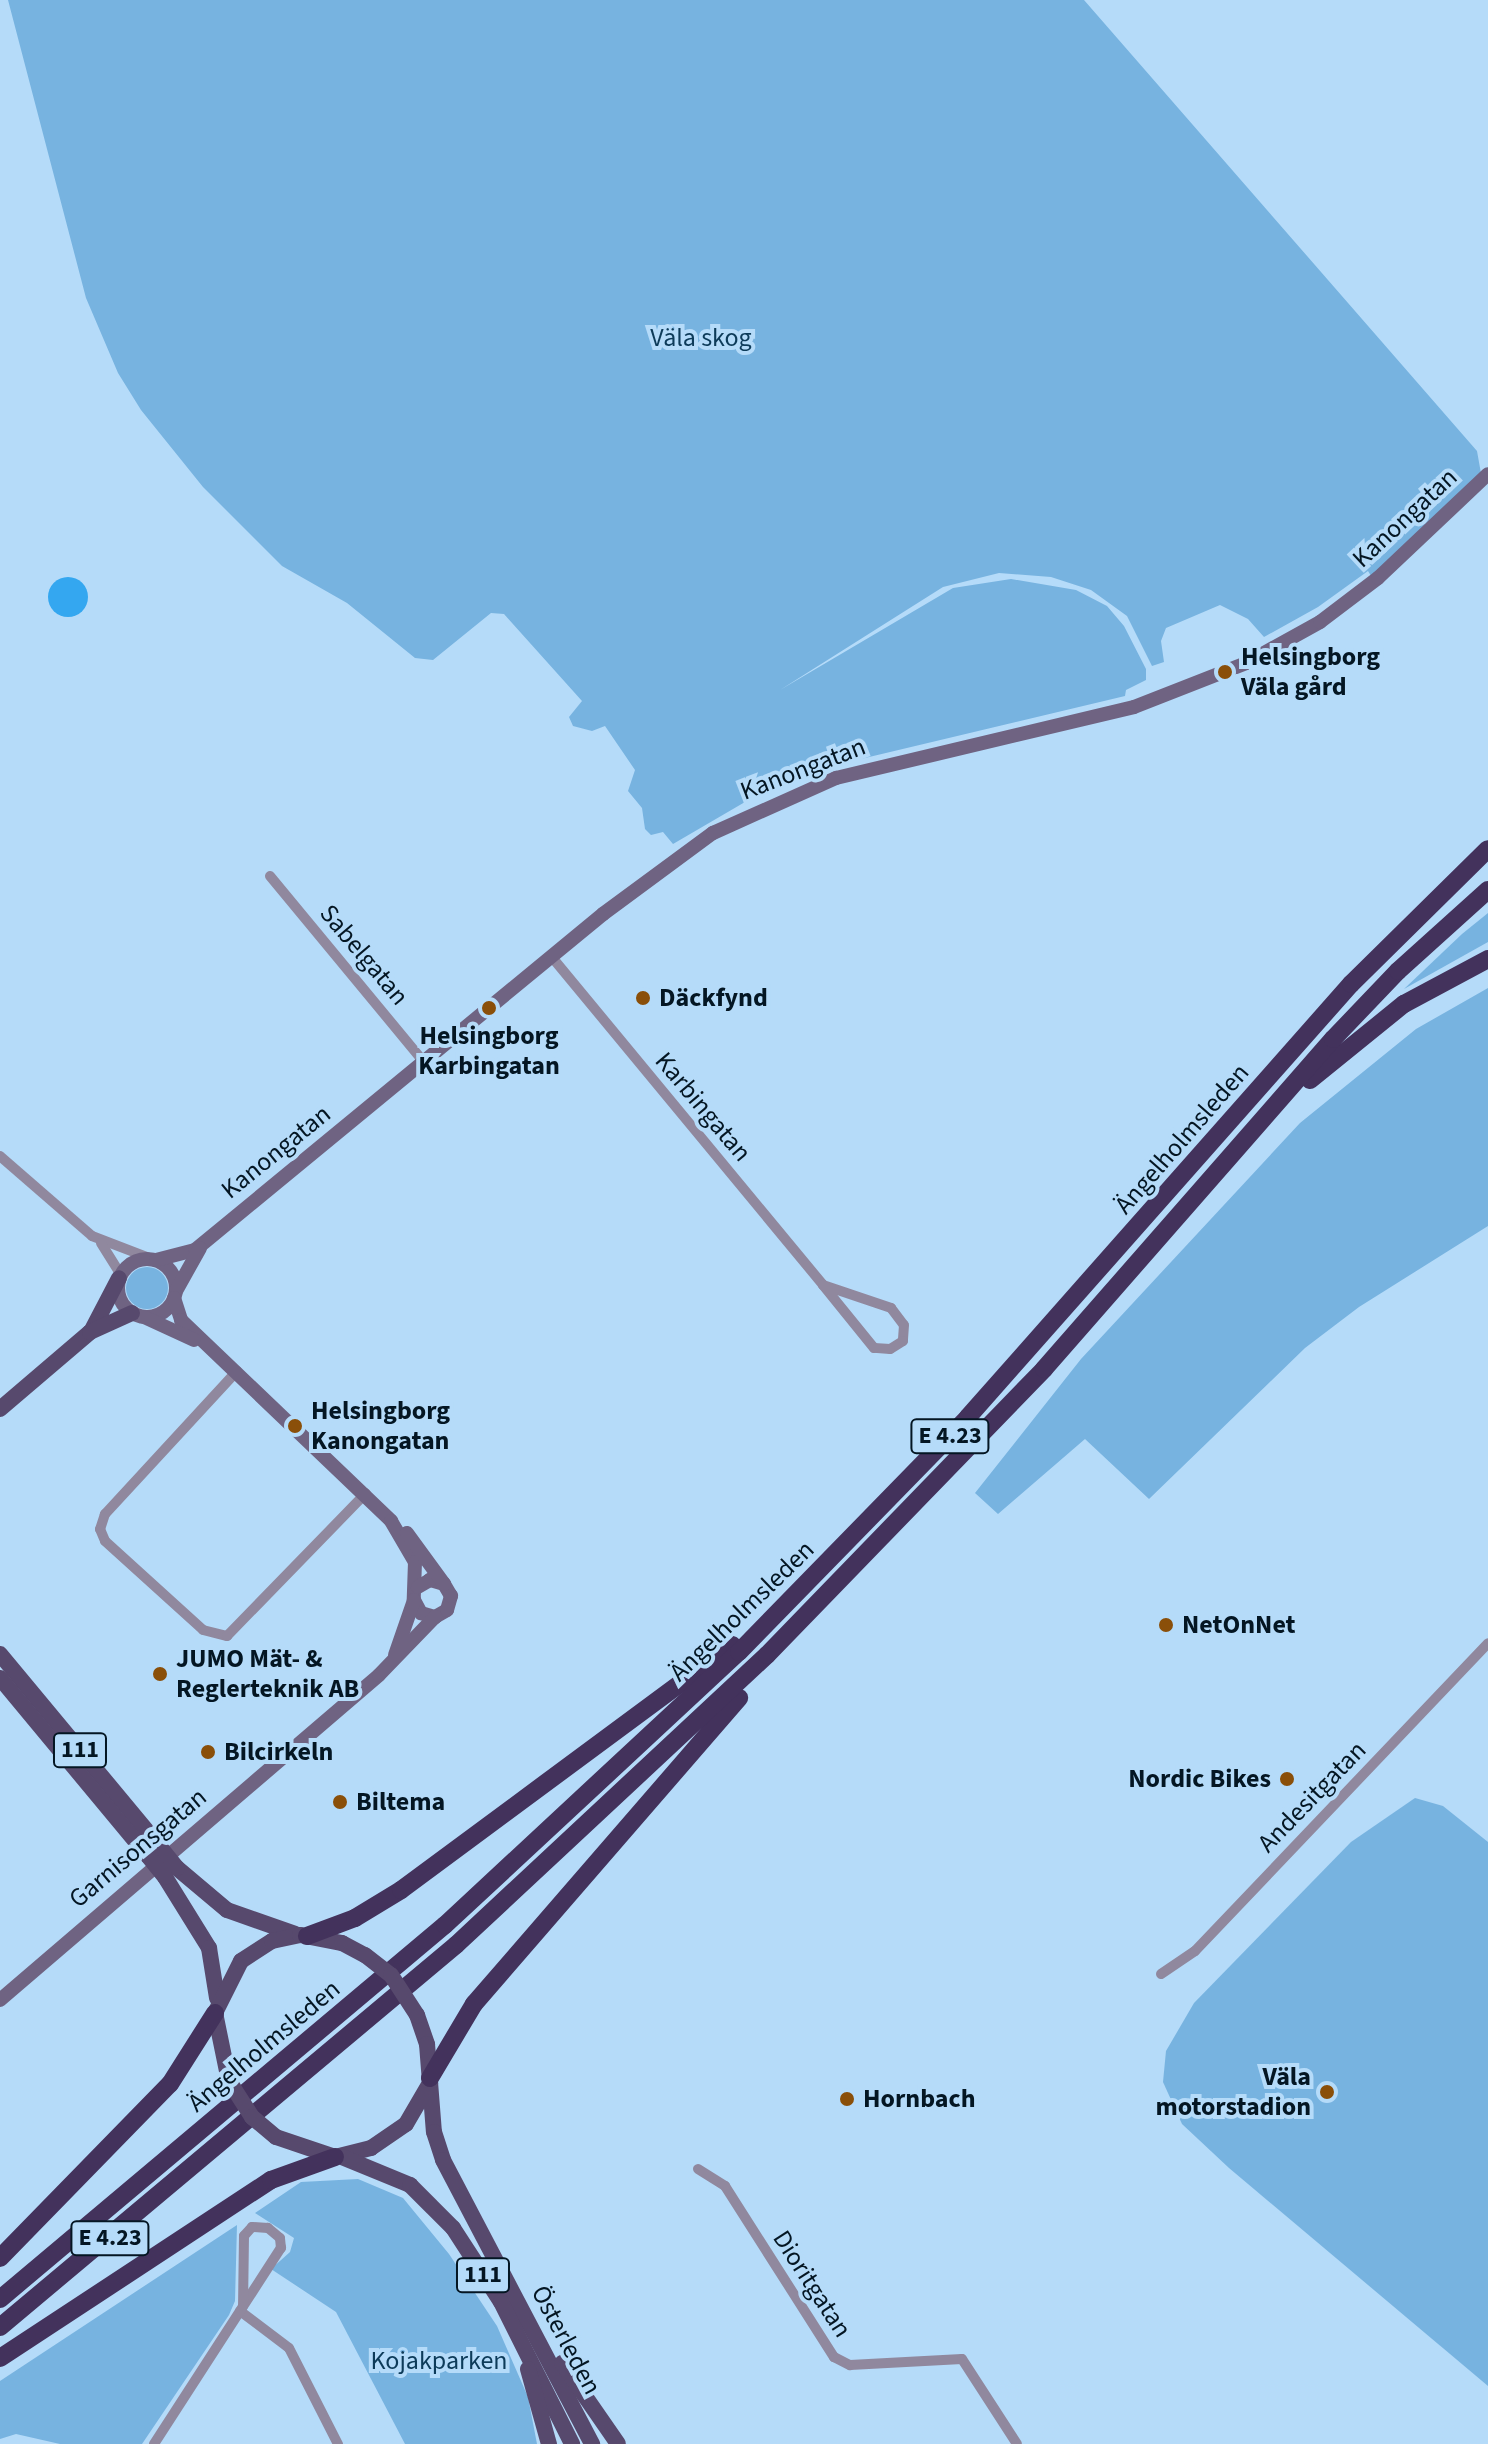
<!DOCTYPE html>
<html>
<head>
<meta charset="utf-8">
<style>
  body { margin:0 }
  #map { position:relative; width:1488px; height:2444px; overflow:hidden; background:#b5dbf9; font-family:"Source Sans 3",sans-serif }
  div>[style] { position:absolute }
  .green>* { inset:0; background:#77b3e0 }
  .round { border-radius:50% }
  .water>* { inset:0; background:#34a7f0 }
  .street>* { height:10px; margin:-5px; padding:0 5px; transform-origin:5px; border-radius:5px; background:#90889e }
  .secondary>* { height:14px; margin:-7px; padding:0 7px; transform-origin:7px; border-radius:7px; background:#6f6382 }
  .secondary>.ring { margin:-7px; padding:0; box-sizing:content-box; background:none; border:14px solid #6f6382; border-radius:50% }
  .primary>* { height:16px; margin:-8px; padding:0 8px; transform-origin:8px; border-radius:8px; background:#57496d }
  .highway>* { height:18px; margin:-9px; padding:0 9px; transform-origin:9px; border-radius:9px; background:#43325c }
  .primary-bridge>* { height:16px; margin:-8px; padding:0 8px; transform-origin:8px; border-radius:8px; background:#57496d }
  .dots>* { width:22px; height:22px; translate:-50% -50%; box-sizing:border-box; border:4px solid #b5dbf9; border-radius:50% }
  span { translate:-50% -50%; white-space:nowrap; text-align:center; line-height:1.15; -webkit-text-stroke:8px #b5dbf9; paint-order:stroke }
  .shield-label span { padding:2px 6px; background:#b5dbf9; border:2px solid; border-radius:6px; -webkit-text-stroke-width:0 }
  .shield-label { font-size:24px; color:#041623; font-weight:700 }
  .park-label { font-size:26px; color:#0d3b59 }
  .street-label { font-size:26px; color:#041623 }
  .poi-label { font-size:26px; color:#041623; font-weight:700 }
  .left { translate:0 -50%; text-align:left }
  .right { translate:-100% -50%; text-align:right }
</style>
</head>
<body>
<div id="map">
  <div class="green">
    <div style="clip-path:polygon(8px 0,1084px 0,1477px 451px,1482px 479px,1374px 581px,1368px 571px,1318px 607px,1264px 637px,1248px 619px,1220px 605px,1166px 628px,1161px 641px,1164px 662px,1152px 666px,1127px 616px,1091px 590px,1051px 577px,999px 573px,943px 587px,780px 690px,953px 588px,1011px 579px,1076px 590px,1107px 606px,1124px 626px,1146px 669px,1146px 680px,1126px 690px,1125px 696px,823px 768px,757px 795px,673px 844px,663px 832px,651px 835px,645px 829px,642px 808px,628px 791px,635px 770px,605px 726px,592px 731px,573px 726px,569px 717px,582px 701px,504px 614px,491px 613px,433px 660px,415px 658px,347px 603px,282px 566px,203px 487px,141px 410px,118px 373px,86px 298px)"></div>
    <div style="clip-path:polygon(1488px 913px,1488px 942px,1404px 989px,1462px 934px)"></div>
    <div style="clip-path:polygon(1488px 988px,1488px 1226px,1359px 1307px,1305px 1348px,1149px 1499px,1085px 1439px,998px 1514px,975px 1493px,1081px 1359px,1300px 1123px,1416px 1029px)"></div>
    <div class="round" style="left:126px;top:1267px;width:42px;height:42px"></div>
    <div style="clip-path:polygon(1415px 1798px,1443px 1806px,1488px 1842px,1488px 2386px,1229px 2168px,1182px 2124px,1163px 2082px,1166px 2051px,1194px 2003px,1351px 1842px)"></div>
    <div style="clip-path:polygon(358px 2179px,403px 2198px,449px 2254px,497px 2326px,528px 2397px,537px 2444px,405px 2444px,336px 2312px,271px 2269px,290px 2252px,294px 2238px,255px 2213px,301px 2182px)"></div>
    <div style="clip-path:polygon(237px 2225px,235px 2301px,229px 2315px,142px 2444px,60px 2444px,16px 2434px,0 2439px,0 2381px)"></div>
  </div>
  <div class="water">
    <div class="round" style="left:48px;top:577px;width:40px;height:40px"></div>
  </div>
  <div class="street">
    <div style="left:270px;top:876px;width:241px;rotate:50.4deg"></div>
    <div style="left:551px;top:956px;width:427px;rotate:50.4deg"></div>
    <div style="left:823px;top:1285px;width:72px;rotate:18.7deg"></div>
    <div style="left:891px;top:1308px;width:21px;rotate:53deg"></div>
    <div style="left:904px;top:1325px;width:16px;rotate:94deg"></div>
    <div style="left:903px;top:1341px;width:15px;rotate:148deg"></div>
    <div style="left:890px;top:1349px;width:16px;rotate:-176deg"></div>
    <div style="left:874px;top:1348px;width:81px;rotate:-129deg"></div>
    <div style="left:0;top:1156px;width:122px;rotate:41deg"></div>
    <div style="left:92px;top:1236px;width:64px;rotate:21deg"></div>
    <div style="left:101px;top:1243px;width:38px;rotate:58deg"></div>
    <div style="left:237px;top:1371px;width:195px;rotate:132.7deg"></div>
    <div style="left:105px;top:1514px;width:16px;rotate:108deg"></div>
    <div style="left:100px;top:1529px;width:13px;rotate:67deg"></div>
    <div style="left:105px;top:1541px;width:132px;rotate:42.2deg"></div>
    <div style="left:203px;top:1630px;width:25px;rotate:14deg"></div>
    <div style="left:227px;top:1636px;width:199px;rotate:-45.8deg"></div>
    <div style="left:1161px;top:1974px;width:41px;rotate:-34.1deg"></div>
    <div style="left:1195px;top:1951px;width:425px;rotate:-46.4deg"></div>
    <div style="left:698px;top:2169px;width:32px;rotate:32deg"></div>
    <div style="left:725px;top:2186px;width:203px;rotate:57.5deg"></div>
    <div style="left:834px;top:2357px;width:18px;rotate:27deg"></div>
    <div style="left:850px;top:2365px;width:112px;rotate:-3.1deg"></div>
    <div style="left:962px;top:2359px;width:101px;rotate:57.1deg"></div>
    <div style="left:240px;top:2311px;width:61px;rotate:37.1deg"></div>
    <div style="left:289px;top:2348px;width:108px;rotate:63deg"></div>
    <div style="left:154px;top:2444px;width:234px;rotate:-57.1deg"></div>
    <div style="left:281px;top:2248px;width:10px;rotate:-96deg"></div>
    <div style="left:280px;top:2238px;width:16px;rotate:-140deg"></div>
    <div style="left:268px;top:2228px;width:16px;rotate:-176deg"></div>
    <div style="left:252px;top:2227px;width:12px;rotate:132deg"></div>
    <div style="left:244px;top:2236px;width:70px;rotate:90.8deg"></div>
  </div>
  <div class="secondary">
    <div class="ring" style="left:118px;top:1259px;width:44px;height:44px"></div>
    <div style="left:156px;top:1260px;width:40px;rotate:-14.4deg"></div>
    <div style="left:195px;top:1250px;width:529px;rotate:-39.47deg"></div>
    <div style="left:603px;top:914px;width:137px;rotate:-36.4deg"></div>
    <div style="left:713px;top:833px;width:135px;rotate:-24.1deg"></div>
    <div style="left:836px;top:778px;width:306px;rotate:-13.4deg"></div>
    <div style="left:1134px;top:707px;width:120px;rotate:-21.4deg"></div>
    <div style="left:1246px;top:663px;width:85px;rotate:-29deg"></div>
    <div style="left:1320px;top:622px;width:73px;rotate:-37.2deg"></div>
    <div style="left:1378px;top:578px;width:151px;rotate:-43.4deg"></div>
    <div style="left:176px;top:1291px;width:49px;rotate:-60.8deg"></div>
    <div style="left:174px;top:1298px;width:23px;rotate:72deg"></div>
    <div style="left:181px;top:1320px;width:291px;rotate:43.7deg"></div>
    <div style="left:391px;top:1521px;width:48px;rotate:59.7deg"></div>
    <div style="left:415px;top:1562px;width:38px;rotate:92deg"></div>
    <div style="left:414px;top:1600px;width:15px;rotate:62deg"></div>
    <div style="left:421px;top:1613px;width:15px;rotate:16deg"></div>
    <div style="left:435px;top:1617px;width:14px;rotate:-30deg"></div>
    <div style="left:447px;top:1610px;width:15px;rotate:-74deg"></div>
    <div style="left:451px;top:1596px;width:14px;rotate:-120deg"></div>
    <div style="left:444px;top:1584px;width:15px;rotate:-164deg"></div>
    <div style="left:430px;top:1580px;width:14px;rotate:150deg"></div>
    <div style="left:144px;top:1317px;width:55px;rotate:24.7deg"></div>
    <div style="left:407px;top:1533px;width:63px;rotate:54deg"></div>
    <div style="left:395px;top:1655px;width:58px;rotate:-70.9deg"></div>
    <div style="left:0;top:2000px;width:499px;rotate:-40.6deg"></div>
    <div style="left:379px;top:1675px;width:81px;rotate:-46deg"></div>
  </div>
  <div class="primary">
    <div style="left:93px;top:1328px;width:56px;rotate:-62.5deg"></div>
    <div style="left:0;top:1409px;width:118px;rotate:-40.5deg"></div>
    <div style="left:90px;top:1332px;width:46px;rotate:-24.3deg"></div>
    <div style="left:0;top:1654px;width:251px;rotate:50.3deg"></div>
    <div style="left:0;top:1678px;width:231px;rotate:50.3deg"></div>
    <div style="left:177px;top:1868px;width:65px;rotate:40deg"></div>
    <div style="left:227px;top:1910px;width:72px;rotate:19.4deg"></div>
    <div style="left:165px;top:1877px;width:84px;rotate:58.2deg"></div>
    <div style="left:209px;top:1948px;width:51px;rotate:80.9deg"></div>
    <div style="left:417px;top:2015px;width:31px;rotate:71deg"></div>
    <div style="left:427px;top:2044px;width:88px;rotate:85.5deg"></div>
    <div style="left:434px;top:2132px;width:29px;rotate:72deg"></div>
    <div style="left:443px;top:2160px;width:321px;rotate:62.3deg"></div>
    <div style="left:229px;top:2081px;width:69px;rotate:-101.6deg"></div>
    <div style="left:215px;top:2013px;width:58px;rotate:-63.4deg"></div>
    <div style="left:241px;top:1961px;width:37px;rotate:-33deg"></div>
    <div style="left:272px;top:1941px;width:29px;rotate:-12deg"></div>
    <div style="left:300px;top:1935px;width:43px;rotate:10.8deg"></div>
    <div style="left:342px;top:1943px;width:26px;rotate:28deg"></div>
    <div style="left:276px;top:2137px;width:62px;rotate:18.7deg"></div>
    <div style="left:335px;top:2157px;width:37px;rotate:-14deg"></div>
    <div style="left:371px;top:2148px;width:42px;rotate:-34.4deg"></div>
    <div style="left:406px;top:2124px;width:48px;rotate:-59.7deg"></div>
    <div style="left:342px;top:2157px;width:74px;rotate:22.4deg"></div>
    <div style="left:410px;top:2185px;width:61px;rotate:45deg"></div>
    <div style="left:453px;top:2228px;width:88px;rotate:57deg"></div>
    <div style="left:501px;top:2302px;width:159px;rotate:63.4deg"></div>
    <div style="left:562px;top:2363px;width:98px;rotate:55.3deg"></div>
    <div style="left:528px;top:2369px;width:78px;rotate:74.4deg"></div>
  </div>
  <div class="highway">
    <div style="left:1310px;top:1080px;width:121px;rotate:-39deg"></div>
    <div style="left:1404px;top:1004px;width:95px;rotate:-28.2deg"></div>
    <div style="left:307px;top:1936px;width:51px;rotate:-20.6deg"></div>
    <div style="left:355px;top:1918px;width:54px;rotate:-31.3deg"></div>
    <div style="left:401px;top:1890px;width:412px;rotate:-36.5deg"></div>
    <div style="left:430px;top:2078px;width:86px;rotate:-59.3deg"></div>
    <div style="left:474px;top:2004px;width:405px;rotate:-49.1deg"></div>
    <div style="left:0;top:2258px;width:243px;rotate:-45.7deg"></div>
    <div style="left:170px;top:2084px;width:84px;rotate:-57.6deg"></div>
    <div style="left:0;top:2299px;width:581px;rotate:-40.05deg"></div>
    <div style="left:445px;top:1925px;width:401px;rotate:-42.9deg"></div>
    <div style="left:739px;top:1652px;width:328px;rotate:-45.7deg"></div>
    <div style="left:968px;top:1417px;width:578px;rotate:-48.51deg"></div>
    <div style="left:1351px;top:984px;width:192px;rotate:-44.6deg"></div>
    <div style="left:0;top:2327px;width:595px;rotate:-39.95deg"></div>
    <div style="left:456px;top:1945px;width:425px;rotate:-43deg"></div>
    <div style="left:767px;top:1655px;width:398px;rotate:-45.9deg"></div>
    <div style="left:1044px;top:1369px;width:439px;rotate:-48.8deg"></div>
    <div style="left:1333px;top:1039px;width:94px;rotate:-46.3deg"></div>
    <div style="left:1398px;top:971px;width:121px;rotate:-42deg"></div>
    <div style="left:0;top:2358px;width:324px;rotate:-33.3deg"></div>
    <div style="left:271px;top:2180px;width:68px;rotate:-19.8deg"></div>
  </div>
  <div class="primary-bridge">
    <div style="left:160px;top:1847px;width:27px;rotate:51deg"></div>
    <div style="left:148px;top:1856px;width:27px;rotate:51deg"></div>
    <div style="left:365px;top:1955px;width:33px;rotate:38deg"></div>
    <div style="left:391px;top:1975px;width:48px;rotate:57deg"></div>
    <div style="left:229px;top:2081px;width:43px;rotate:57.4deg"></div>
    <div style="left:252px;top:2117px;width:31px;rotate:40deg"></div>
  </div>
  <div class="dots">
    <div style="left:1225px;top:672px;background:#8a4f09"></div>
    <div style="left:643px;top:998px;background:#8a4f09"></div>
    <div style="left:489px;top:1008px;background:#8a4f09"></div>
    <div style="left:295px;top:1426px;background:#8a4f09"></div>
    <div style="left:1166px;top:1625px;background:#8a4f09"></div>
    <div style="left:160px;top:1674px;background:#8a4f09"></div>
    <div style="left:208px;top:1752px;background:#8a4f09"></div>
    <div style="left:1287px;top:1779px;background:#8a4f09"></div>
    <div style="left:340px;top:1802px;background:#8a4f09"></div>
    <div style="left:1327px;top:2092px;background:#8a4f09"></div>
    <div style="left:847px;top:2099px;background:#8a4f09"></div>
  </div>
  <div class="shield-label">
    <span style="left:950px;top:1436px">E 4.23</span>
    <span style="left:80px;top:1750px">111</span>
    <span style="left:110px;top:2238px">E 4.23</span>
    <span style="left:483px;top:2275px">111</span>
  </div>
  <div class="park-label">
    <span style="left:701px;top:338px">Väla skog</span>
    <span style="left:439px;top:2361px">Kojakparken</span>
  </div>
  <div class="street-label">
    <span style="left:1405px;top:518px;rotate:-43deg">Kanongatan</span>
    <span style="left:803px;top:769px;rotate:-21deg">Kanongatan</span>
    <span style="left:364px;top:955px;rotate:50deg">Sabelgatan</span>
    <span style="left:703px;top:1107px;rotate:50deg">Karbingatan</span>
    <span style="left:1182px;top:1139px;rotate:-49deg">Ängelholmsleden</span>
    <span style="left:276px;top:1152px;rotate:-39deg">Kanongatan</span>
    <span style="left:742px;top:1611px;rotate:-44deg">Ängelholmsleden</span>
    <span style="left:1312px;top:1797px;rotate:-46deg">Andesitgatan</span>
    <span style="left:138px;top:1848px;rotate:-40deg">Garnisonsgatan</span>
    <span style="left:264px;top:2046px;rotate:-40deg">Ängelholmsleden</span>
    <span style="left:812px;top:2284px;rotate:57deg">Dioritgatan</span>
    <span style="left:566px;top:2340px;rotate:62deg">Österleden</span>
  </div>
  <div class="poi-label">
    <span class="left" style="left:1241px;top:672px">Helsingborg<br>Väla gård</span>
    <span class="left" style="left:659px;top:998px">Däckfynd</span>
    <span style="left:489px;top:1051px">Helsingborg<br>Karbingatan</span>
    <span class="left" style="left:311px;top:1426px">Helsingborg<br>Kanongatan</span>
    <span class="left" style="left:1182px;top:1625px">NetOnNet</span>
    <span class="left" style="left:176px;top:1674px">JUMO Mät- &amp;<br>Reglerteknik AB</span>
    <span class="left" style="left:224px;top:1752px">Bilcirkeln</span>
    <span class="right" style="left:1271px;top:1779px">Nordic Bikes</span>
    <span class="left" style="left:356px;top:1802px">Biltema</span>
    <span class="right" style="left:1311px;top:2092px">Väla<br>motorstadion</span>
    <span class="left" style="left:863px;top:2099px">Hornbach</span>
  </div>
</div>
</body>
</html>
